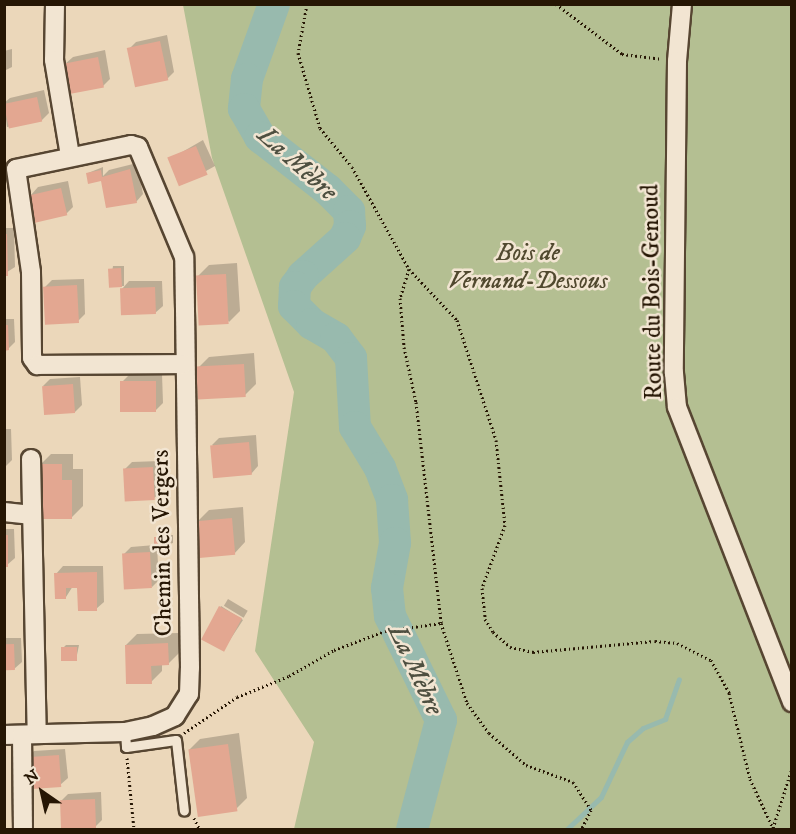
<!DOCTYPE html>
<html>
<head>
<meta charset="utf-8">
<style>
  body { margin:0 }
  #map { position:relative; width:796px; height:834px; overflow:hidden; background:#ebd7ba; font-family:"IM FELL DW Pica",serif }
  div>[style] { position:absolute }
  .green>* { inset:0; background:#b4bf92 }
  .shadow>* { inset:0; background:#0003; transform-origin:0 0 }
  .stream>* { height:5px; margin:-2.5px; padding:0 2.5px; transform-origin:2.5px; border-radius:2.5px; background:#98baae }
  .river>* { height:32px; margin:-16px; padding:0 16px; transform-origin:16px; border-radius:16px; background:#98baae }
  .building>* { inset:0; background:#e3a791; transform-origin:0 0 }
  .path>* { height:3px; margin-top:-1.5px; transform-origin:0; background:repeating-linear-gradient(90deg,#261604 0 1.5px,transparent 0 4.5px) }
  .roads { filter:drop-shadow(2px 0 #574632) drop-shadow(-2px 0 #574632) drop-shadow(0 2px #574632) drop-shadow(0 -2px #574632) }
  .lane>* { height:9px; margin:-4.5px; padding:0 4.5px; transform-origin:4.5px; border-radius:4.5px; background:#f2e5d2 }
  .street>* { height:18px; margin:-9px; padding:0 9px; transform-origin:9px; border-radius:9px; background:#f2e5d2 }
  span { translate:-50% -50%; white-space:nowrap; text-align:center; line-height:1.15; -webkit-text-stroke:5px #f2e5d2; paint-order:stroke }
  .park-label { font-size:24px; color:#51492f; font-style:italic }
  .street-label { font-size:24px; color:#261604 }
  .water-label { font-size:26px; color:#4e4f40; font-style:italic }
  .frame { position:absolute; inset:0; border:6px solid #261604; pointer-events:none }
  .north { position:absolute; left:12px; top:762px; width:60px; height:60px; -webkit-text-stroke:4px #f2e5d2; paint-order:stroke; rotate:326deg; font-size:16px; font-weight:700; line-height:24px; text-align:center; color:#261604 }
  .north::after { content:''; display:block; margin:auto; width:21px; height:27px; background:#261604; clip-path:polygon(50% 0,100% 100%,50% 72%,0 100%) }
</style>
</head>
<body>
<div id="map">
  <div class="green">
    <div style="clip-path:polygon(183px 5px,791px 5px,791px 829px,294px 829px,314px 742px,255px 651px,294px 392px,212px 158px)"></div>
  </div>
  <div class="shadow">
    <div style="clip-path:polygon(167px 35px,174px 72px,167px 79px,129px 49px,136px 42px)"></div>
    <div style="clip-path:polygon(12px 49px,12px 67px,4px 71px,4px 51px)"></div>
    <div style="clip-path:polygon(105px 50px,110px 79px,103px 86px,65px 64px,73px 57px)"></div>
    <div style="clip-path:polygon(44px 90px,49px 113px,42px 120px,7px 127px,4px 103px,10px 98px)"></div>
    <div style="clip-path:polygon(203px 140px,215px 166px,181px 185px,170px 159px)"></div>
    <div style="clip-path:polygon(137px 163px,143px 194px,136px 202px,88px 173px,103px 167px,103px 176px,109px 170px)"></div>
    <div style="clip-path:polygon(68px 181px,73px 207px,66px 214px,31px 195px,38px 187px)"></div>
    <div style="clip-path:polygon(4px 228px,14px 228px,15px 267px,4px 274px)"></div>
    <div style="clip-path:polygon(237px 263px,240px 311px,229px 322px,198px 276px,209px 265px)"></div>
    <div style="clip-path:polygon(113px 266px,124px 266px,124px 286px,110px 286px)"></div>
    <div style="clip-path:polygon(84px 279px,85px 314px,78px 321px,45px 287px,52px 280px)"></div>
    <div style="clip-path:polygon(129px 281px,162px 281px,163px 306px,155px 313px,122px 289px)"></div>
    <div style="clip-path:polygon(4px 319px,14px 319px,15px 342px,8px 349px,4px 349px)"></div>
    <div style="clip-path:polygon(254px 353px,256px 384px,245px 395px,198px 368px,209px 357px)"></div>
    <div style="clip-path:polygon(162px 374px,163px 403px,156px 410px,122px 382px,129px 375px)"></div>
    <div style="clip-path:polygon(80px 377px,82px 405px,75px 412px,43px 386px,50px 379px)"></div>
    <div style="clip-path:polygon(4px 429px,11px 429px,12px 460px,4px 468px)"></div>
    <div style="clip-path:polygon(256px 435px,258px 466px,251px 474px,212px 445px,219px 438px)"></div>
    <div style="clip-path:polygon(51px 454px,73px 454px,73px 469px,83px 469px,83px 506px,72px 517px,40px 465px)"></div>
    <div style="clip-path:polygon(160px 461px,162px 491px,154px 498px,124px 470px,132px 462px)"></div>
    <div style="clip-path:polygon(243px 507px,245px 542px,234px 554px,198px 521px,209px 510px)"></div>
    <div style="clip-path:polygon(4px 529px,14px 529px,15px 558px,7px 565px)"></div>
    <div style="clip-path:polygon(158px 535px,173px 535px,173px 543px,157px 547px,159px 580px,152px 587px,124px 554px,131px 547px,155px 545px)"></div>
    <div style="clip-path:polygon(63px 566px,103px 566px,104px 602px,96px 609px,79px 586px,73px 586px,66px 597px,56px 574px)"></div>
    <div style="left:228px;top:599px;width:23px;height:8px;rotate:31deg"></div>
    <div style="clip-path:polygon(221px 606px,243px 620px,224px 649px,203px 638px)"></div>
    <div style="clip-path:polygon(179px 633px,179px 653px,168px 664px,162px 664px,162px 671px,151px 682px,126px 645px,137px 634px)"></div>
    <div style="clip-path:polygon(4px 638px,21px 638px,22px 662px,14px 669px,4px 669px)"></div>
    <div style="clip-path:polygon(66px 645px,79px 645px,76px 660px,62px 649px)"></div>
    <div style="clip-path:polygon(239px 733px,247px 798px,236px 809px,189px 750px,200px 739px)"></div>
    <div style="clip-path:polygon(65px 749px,68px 778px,60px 785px,27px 758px,34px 751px)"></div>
    <div style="clip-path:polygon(101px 792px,102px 820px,95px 827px,61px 801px,68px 794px)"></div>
  </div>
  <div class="stream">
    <div style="left:554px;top:830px;width:7px"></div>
    <div style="left:566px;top:830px;width:48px;rotate:-43.3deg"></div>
    <div style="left:601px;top:797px;width:61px;rotate:-64.7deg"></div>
    <div style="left:627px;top:742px;width:21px;rotate:-41deg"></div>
    <div style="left:643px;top:728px;width:24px;rotate:-22deg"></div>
    <div style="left:665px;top:719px;width:42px;rotate:-70.7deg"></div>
  </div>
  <div class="river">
    <div style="left:274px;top:4px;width:80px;rotate:109.8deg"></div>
    <div style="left:247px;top:79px;width:30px;rotate:96deg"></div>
    <div style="left:244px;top:109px;width:32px;rotate:60deg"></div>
    <div style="left:260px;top:137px;width:86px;rotate:37.9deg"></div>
    <div style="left:328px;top:190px;width:30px;rotate:45deg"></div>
    <div style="left:349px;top:211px;width:15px;rotate:86deg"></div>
    <div style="left:350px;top:226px;width:13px;rotate:113deg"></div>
    <div style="left:345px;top:238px;width:57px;rotate:137.9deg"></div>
    <div style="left:303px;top:276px;width:14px;rotate:126deg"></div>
    <div style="left:295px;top:287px;width:19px;rotate:93deg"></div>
    <div style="left:294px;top:306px;width:25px;rotate:45deg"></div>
    <div style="left:312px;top:324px;width:28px;rotate:30deg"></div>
    <div style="left:336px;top:338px;width:25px;rotate:53deg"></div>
    <div style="left:351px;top:358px;width:69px;rotate:86.7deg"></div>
    <div style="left:355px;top:427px;width:48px;rotate:58.6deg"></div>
    <div style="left:380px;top:468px;width:34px;rotate:69deg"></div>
    <div style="left:392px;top:500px;width:43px;rotate:86deg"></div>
    <div style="left:395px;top:543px;width:46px;rotate:100.1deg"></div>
    <div style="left:387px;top:588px;width:28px;rotate:84deg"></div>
    <div style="left:390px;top:616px;width:116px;rotate:63.9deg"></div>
    <div style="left:441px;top:720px;width:114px;rotate:104.8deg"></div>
  </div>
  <div class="building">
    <div style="left:160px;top:41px;width:40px;height:34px;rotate:78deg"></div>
    <div style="left:98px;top:57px;width:31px;height:35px;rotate:79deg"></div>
    <div style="left:37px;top:97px;width:25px;height:34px;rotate:78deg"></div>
    <div style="left:196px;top:146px;width:31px;height:31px;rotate:68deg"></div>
    <div style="clip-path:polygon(130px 169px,137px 203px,106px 208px,101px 181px,88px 184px,86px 173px,101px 170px,102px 177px)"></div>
    <div style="left:61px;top:188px;width:28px;height:33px;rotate:77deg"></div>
    <div style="clip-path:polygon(5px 234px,7px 234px,8px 276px,5px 276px)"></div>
    <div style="left:121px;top:268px;width:19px;height:13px;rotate:87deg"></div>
    <div style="left:226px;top:274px;width:50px;height:30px;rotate:87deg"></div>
    <div style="left:77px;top:285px;width:38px;height:34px;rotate:87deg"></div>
    <div style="left:155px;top:287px;width:27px;height:35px;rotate:88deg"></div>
    <div style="clip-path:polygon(4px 325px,8px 325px,9px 350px,4px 351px)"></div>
    <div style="left:244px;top:364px;width:33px;height:48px;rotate:87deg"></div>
    <div style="left:156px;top:381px;width:31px;height:36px;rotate:90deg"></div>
    <div style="left:73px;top:384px;width:29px;height:31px;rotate:86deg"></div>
    <div style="left:249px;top:442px;width:33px;height:39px;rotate:85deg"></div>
    <div style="clip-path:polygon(38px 464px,62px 464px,62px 480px,72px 480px,72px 519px,39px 519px)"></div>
    <div style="left:153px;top:467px;width:33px;height:30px;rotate:87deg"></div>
    <div style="left:232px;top:518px;width:37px;height:36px;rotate:85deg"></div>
    <div style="left:4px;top:535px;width:4px;height:32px"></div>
    <div style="left:170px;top:537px;width:11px;height:16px;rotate:90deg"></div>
    <div style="left:150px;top:552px;width:36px;height:28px;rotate:87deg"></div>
    <div style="clip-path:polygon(97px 572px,97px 611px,78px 611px,77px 588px,66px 588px,66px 599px,55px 599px,54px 573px)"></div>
    <div style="left:219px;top:606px;width:26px;height:38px;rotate:28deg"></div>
    <div style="clip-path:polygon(168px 643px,169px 665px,151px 666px,152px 684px,126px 684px,125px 645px)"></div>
    <div style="left:14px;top:644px;width:26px;height:10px;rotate:88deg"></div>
    <div style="left:77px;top:647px;width:14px;height:16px;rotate:90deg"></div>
    <div style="left:228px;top:744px;width:68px;height:40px;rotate:82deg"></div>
    <div style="left:59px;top:755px;width:32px;height:33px;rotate:86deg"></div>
    <div style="left:95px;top:799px;width:29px;height:35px;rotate:88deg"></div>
  </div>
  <div class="path">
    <div style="left:307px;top:4px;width:50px;rotate:100.4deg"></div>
    <div style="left:298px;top:53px;width:78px;rotate:73.7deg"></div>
    <div style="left:320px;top:128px;width:50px;rotate:50.6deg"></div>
    <div style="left:352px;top:167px;width:117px;rotate:60.8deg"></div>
    <div style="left:409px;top:269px;width:30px;rotate:107deg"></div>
    <div style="left:400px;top:298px;width:49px;rotate:85.3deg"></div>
    <div style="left:404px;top:347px;width:56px;rotate:77.7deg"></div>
    <div style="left:416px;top:402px;width:222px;rotate:83.5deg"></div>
    <div style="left:441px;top:623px;width:84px;rotate:72deg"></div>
    <div style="left:467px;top:703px;width:37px;rotate:54deg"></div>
    <div style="left:489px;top:733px;width:49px;rotate:40.9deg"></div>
    <div style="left:526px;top:765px;width:50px;rotate:19.9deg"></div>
    <div style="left:573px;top:782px;width:33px;rotate:57deg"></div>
    <div style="left:591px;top:810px;width:22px;rotate:117deg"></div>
    <div style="left:556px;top:4px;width:83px;rotate:37.1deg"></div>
    <div style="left:622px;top:54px;width:39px;rotate:7deg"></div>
    <div style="left:409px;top:269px;width:70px;rotate:46.7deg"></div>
    <div style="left:457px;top:320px;width:126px;rotate:72deg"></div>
    <div style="left:496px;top:440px;width:85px;rotate:84deg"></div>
    <div style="left:505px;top:525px;width:67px;rotate:110.1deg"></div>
    <div style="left:482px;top:588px;width:31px;rotate:84deg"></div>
    <div style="left:485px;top:619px;width:15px;rotate:58deg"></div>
    <div style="left:493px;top:632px;width:23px;rotate:41deg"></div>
    <div style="left:510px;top:647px;width:24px;rotate:12deg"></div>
    <div style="left:533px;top:652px;width:122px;rotate:-5.2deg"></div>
    <div style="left:655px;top:641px;width:22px;rotate:5deg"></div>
    <div style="left:677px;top:643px;width:38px;rotate:27deg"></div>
    <div style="left:711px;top:660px;width:38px;rotate:61deg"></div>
    <div style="left:729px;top:693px;width:89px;rotate:76.3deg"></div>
    <div style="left:750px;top:779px;width:54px;rotate:64.9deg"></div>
    <div style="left:184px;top:733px;width:64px;rotate:-34.2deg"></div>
    <div style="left:237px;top:697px;width:56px;rotate:-22deg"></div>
    <div style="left:289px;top:676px;width:52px;rotate:-30deg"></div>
    <div style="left:334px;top:650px;width:54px;rotate:-20.4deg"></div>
    <div style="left:385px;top:631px;width:57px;rotate:-8.1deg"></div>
    <div style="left:127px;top:758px;width:72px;rotate:84.4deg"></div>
    <div style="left:194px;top:818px;width:13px;rotate:63deg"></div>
    <div style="left:773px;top:828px;width:63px;rotate:-72.4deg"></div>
  </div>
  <div class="roads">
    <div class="lane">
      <div style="left:125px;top:732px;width:15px;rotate:86deg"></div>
      <div style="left:126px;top:747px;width:50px;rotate:-8deg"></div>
      <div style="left:176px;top:740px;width:71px;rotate:83.6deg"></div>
    </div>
    <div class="street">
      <div style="left:55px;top:4px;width:56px;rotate:91deg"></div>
      <div style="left:54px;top:60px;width:97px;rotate:80.5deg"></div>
      <div style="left:682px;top:4px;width:57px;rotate:95deg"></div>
      <div style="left:677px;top:61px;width:312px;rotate:90.6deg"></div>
      <div style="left:674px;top:373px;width:34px;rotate:85deg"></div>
      <div style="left:677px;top:407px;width:317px;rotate:68.7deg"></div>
      <div style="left:31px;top:459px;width:275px;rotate:88.8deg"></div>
      <div style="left:4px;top:512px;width:28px;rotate:6deg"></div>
      <div style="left:4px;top:735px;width:121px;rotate:-1.4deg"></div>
      <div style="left:125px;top:732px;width:29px;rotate:-12deg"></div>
      <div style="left:153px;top:726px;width:24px;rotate:-24deg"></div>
      <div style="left:175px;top:716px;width:26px;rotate:-58deg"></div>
      <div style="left:189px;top:694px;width:26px;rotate:-88deg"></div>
      <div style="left:190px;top:668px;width:411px;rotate:-90.8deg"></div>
      <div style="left:184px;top:257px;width:119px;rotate:-112.7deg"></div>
      <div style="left:138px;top:147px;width:7px;rotate:-164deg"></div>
      <div style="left:131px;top:145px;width:117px;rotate:168.2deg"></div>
      <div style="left:16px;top:169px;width:104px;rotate:81.7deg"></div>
      <div style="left:31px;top:272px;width:86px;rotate:89.3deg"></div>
      <div style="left:32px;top:358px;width:9px;rotate:54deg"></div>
      <div style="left:37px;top:365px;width:147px;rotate:-0.4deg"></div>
      <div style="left:22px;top:735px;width:95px;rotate:89.4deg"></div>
    </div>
  </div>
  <div class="park-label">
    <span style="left:528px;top:268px">Bois de<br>Vernand-Dessous</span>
  </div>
  <div class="street-label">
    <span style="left:653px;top:292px;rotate:-91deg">Route du Bois-Genoud</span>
    <span style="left:163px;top:543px;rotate:-91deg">Chemin des Vergers</span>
  </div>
  <div class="water-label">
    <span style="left:297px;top:164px;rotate:42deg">La Mèbre</span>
    <span style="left:415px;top:670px;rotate:65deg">La Mèbre</span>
  </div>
  <div class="frame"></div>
  <div class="north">N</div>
</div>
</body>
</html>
